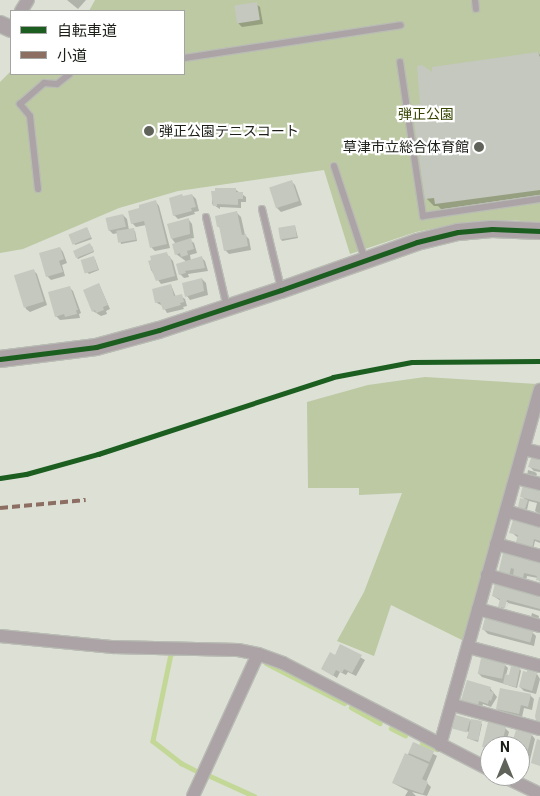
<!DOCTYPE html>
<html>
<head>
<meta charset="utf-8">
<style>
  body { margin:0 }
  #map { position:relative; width:540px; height:796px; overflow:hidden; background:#dce0d5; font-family:Roboto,"Noto Sans JP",sans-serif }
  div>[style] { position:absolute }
  .green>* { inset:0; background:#bcc9a2 }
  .shadow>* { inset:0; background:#0003 }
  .stream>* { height:4.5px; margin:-2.25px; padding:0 2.25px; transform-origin:2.25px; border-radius:2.25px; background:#c3d897 }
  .building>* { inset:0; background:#c5c8bf; transform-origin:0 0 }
  .roads { filter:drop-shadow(1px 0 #b9bcb4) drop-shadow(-1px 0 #b9bcb4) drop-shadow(0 1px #b9bcb4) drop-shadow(0 -1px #b9bcb4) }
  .service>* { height:6px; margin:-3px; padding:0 3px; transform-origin:3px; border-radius:3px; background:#aba3a5 }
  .minor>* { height:12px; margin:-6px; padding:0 6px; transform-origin:6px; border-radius:6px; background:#aba3a5 }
  .tertiary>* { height:16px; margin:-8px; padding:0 8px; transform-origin:8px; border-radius:8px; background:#aba3a5 }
  .quiet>* { height:4px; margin-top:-2px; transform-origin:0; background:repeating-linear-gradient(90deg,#8d6e63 0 8px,transparent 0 12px) }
  .cycleway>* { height:5px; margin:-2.5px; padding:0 2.5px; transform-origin:2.5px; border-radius:2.5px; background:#1b5e20 }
  .dots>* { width:14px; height:14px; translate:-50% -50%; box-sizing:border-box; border:2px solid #fff; border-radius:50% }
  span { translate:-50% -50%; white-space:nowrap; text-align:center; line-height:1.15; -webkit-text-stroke:4.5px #fff; paint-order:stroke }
  .park-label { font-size:14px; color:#354501 }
  .poi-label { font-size:14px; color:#1c1f18 }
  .left { translate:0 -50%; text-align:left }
  .right { translate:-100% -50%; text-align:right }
  .legend { position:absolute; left:10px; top:10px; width:175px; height:65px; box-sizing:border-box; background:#fff; border:1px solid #a4a5a3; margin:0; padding:6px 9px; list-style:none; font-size:15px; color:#1c1f18 }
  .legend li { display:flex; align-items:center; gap:10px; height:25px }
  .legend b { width:25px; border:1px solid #a4a5a3 }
  .north { position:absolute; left:480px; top:736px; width:50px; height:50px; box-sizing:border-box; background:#fff; border:1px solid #a4a5a3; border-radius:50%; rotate:0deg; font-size:14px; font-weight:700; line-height:20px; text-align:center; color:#1c1f18 }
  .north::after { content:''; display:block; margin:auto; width:18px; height:22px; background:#5f635a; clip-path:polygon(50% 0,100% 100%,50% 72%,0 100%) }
</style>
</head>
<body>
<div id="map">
  <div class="green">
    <div style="clip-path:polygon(95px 0,540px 0,540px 222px,503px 220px,463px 223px,416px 232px,350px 254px,324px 170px,178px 191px,119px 208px,23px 249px,0 253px,0 82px,11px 71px,11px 74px,184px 74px,184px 11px,89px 11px)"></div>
    <div style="clip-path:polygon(425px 377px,537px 384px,464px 641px,391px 605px,374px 656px,337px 641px,364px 592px,402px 493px,359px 495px,359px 488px,308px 488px,307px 402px,368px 385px)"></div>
  </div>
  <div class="shadow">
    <div style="clip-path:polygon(67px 0,86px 0,78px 9px)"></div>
    <div style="clip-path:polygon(256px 4px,260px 7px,263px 24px,242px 27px,238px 23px)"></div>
    <div style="clip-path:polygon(538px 53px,540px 55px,540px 198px,443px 211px,438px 206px,434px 206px,426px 198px,421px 105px,433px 74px)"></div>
    <div style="clip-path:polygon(291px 181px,295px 185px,302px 205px,281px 212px,277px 208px)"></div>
    <div style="clip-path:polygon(236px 190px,246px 197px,246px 202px,241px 202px,241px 208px,220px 207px,220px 209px,212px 204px,212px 192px)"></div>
    <div style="clip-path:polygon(192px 195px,196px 199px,199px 211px,194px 212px,195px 214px,178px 219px,174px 215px,184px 197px)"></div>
    <div style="clip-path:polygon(156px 202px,159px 206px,170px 248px,155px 251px,152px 248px,146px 225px,136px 227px,132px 223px,141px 209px)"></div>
    <div style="clip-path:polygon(237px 213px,241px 217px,245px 235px,249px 239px,251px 250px,229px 254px,225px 250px,221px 229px,218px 226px)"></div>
    <div style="clip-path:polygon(123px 215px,127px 219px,129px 230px,135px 231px,137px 241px,121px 244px,118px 233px,113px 234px,109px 230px)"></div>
    <div style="clip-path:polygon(189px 220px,192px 224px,194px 238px,189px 239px,194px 243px,197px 253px,190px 255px,191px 261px,202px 258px,205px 261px,208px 271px,188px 274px,189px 277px,184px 278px,180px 274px,187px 262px,176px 254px,176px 244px,172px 239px)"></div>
    <div style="clip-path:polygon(295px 226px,298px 238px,282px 241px,281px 239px)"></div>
    <div style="clip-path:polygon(87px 228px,92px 239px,75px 245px,70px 235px)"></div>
    <div style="clip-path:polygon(92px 246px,94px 252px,78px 259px,77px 258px)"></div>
    <div style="clip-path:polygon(60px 248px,63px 252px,67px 263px,62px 265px,65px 276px,51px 280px,47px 276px)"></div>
    <div style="clip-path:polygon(166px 253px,173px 261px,178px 280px,161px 284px,151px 270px,149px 262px)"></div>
    <div style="clip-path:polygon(95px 259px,99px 270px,89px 274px,87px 272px)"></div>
    <div style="clip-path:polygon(33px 270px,37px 274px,47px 305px,30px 312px,26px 309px,16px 276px)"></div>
    <div style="clip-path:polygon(202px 279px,206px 283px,208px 295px,190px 300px,187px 296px)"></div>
    <div style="clip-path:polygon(99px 284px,110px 309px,106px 311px,107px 314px,101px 316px,93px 311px)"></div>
    <div style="clip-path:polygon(171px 285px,176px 297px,181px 296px,185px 299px,187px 306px,183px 307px,184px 309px,167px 313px,163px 306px,157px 303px,153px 290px)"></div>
    <div style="clip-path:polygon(69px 287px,73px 291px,81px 313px,79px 314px,80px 318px,60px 320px,56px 316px)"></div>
    <div style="clip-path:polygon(540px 459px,540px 472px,534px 471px,537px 474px,535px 479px,527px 476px,528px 470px,535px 472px,530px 467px)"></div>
    <div style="clip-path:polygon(540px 491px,540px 514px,535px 511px,537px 503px,529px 501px,527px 510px,519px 507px,527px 501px,522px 497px)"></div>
    <div style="clip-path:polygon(540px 529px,540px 543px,535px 541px,533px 550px,511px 532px)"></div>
    <div style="clip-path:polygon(504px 554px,540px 562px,540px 582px,538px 578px,527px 576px,526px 581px,518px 579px,514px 575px,513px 579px,503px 577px)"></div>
    <div style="clip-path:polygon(493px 596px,540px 597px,540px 611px,508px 603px,506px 609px,508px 602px,505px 602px,504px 608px,501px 608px,501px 601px)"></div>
    <div style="clip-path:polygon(532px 613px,539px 616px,538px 620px,531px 617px)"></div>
    <div style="clip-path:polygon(484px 630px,532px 632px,536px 636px,534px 646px,488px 634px)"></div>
    <div style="clip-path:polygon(341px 646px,365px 660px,356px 676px,348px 672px,346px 675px,340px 672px,337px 678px,323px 669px,335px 656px)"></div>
    <div style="clip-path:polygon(504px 664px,508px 668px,506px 675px,510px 676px,520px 669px,521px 671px,517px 688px,482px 677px,478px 673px)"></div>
    <div style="clip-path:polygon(537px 674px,540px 679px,536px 694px,524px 691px,520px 687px)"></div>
    <div style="clip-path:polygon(490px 688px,497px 697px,491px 707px,483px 704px,481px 709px,466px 704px,462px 700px)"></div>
    <div style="clip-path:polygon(530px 695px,534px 699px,532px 710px,524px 708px,522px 717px,501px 713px,497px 709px)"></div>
    <div style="clip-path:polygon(469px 720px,482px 724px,478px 742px,467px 738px,469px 732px,454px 727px)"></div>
    <div style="clip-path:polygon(505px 728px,509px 732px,505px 746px,490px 746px,490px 751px,483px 746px)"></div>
    <div style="clip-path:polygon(532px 735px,535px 739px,529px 764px,520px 762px,520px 746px,513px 746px)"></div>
    <div style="clip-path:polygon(414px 743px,437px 756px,426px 782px,431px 787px,427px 796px,412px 792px,416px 796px,405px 796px,408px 791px,393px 783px)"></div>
  </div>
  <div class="stream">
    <div style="left:173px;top:654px;width:2px;rotate:180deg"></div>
    <div style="left:171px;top:654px;width:89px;rotate:101.7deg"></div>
    <div style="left:153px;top:741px;width:36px;rotate:38deg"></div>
    <div style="left:181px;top:763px;width:18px;rotate:27deg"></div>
    <div style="left:266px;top:663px;width:88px;rotate:27.1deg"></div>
    <div style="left:351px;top:707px;width:33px;rotate:29deg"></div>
    <div style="left:391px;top:728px;width:16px;rotate:27deg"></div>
    <div style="left:422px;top:743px;width:16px;rotate:22deg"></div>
    <div style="left:208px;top:775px;width:51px;rotate:24.5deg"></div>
    <div style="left:492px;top:776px;width:10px;rotate:24deg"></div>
  </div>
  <div class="building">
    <div style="left:257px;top:2px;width:18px;height:23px;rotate:81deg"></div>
    <div style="clip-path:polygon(538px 52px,540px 57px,540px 190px,435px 204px,434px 198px,425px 199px,412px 105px,420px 104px,417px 66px,422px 65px,432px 72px,432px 67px)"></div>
    <div style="left:292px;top:180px;width:22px;height:24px;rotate:72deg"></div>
    <div style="clip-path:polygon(215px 188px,236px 188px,236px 192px,243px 192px,243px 199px,238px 199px,238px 205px,217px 204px,217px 206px,213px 206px,211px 191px,215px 191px)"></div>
    <div style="clip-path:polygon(182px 194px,183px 196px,192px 194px,196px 207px,191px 208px,192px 211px,173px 216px,169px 198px)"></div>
    <div style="clip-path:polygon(156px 200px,167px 244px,150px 248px,144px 221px,131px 224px,128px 211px,139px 208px,139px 205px)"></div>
    <div style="clip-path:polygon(237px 211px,242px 235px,246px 234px,248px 246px,224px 251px,219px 226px,217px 227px,215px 216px)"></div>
    <div style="left:123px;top:214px;width:13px;height:18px;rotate:77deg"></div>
    <div style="clip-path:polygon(189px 218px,190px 234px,171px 239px,167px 224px)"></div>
    <div style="left:295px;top:225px;width:12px;height:17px;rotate:81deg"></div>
    <div style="left:87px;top:227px;width:11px;height:20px;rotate:68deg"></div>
    <div style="left:134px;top:228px;width:12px;height:18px;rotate:81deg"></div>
    <div style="clip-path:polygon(191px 238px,194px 249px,187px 251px,188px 255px,181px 257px,180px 253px,175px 255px,172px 244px)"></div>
    <div style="clip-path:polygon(90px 243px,94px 251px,76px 258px,73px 251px)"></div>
    <div style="clip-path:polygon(60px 247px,64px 259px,59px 261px,63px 272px,46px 277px,39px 253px)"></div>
    <div style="clip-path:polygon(167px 252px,168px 256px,170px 256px,175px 276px,156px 281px,148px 261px,151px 260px,150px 256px)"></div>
    <div style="left:94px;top:256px;width:14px;height:14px;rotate:73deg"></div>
    <div style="clip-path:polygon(202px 256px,205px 268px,185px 271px,186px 273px,179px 275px,176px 264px)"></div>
    <div style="left:34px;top:269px;width:34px;height:21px;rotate:73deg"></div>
    <div style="clip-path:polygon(202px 278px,204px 291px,185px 297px,182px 283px)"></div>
    <div style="clip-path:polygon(99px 283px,108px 305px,103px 307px,104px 310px,96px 313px,95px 310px,92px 312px,83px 290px)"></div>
    <div style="clip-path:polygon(171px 284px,174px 296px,182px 294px,184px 302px,180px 303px,181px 305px,163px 310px,160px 302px,155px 303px,152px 289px)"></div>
    <div style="clip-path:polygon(70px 286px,78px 310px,76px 310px,77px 314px,65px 317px,64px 314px,55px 317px,48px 292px)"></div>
    <div style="clip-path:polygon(532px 455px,540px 457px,540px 470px,528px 467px)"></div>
    <div style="clip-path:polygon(523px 485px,540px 489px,540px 502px,520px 497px)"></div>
    <div style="clip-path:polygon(520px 498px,528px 500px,525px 509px,518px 507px)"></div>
    <div style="clip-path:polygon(513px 520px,540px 528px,540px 541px,534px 539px,532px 549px,515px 545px,518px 535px,509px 533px)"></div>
    <div style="clip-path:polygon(503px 553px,540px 561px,540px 581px,536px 580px,537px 576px,524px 573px,523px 578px,513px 576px,514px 569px,511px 568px,509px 576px,498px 574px)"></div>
    <div style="clip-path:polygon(495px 583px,540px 595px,540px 609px,507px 600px,505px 608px,498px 607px,500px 599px,492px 596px)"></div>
    <div style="left:485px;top:618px;width:50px;height:12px;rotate:15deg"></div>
    <div style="clip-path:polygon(340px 644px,362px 655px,352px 673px,344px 669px,342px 673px,336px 670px,333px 676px,321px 669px,330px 652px,335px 655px)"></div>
    <div style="left:481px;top:658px;width:25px;height:16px;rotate:12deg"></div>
    <div style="clip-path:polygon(511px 666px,520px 668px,516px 687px,503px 684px,505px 674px,509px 675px)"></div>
    <div style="clip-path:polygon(527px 670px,537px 673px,532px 691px,519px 687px,523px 671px,527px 672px)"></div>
    <div style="clip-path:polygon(467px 680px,491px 687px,490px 691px,494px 692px,491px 701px,489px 700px,488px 704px,479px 701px,478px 706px,461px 700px)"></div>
    <div style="clip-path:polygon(500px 688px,531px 694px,528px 707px,521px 705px,519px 714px,496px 709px)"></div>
    <div style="clip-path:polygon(539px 697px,540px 697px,540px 722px,536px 721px,535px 716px)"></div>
    <div style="left:456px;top:715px;width:15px;height:14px;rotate:16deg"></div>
    <div style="left:471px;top:719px;width:11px;height:20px;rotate:10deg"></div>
    <div style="clip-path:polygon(488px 722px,506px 727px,501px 746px,490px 746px,490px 749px,482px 747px)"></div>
    <div style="clip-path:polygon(516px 730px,532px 734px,525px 761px,520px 760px,520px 746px,511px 746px)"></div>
    <div style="clip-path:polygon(537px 739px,540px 740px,540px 766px,531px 763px)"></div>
    <div style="left:413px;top:742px;width:23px;height:12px;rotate:23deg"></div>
    <div style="clip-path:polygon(405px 753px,429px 764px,422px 779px,428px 782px,423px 794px,392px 783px)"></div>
  </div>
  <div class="roads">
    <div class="service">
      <div style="left:475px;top:0;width:9px;rotate:84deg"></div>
      <div style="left:184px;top:58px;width:219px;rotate:-8.6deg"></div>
      <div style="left:400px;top:62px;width:156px;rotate:81.5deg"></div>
      <div style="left:423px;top:216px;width:118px;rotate:-8.3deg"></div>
      <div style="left:334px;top:166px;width:99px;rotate:71.7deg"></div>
      <div style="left:38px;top:189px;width:73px;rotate:-96.3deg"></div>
      <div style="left:30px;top:116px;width:16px;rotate:-130deg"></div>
      <div style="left:20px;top:104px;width:32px;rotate:-41deg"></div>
      <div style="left:44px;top:83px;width:13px;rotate:4deg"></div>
      <div style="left:57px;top:84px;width:16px;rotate:-38deg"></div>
      <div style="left:262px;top:209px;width:81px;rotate:76.5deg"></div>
      <div style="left:206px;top:217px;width:92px;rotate:76.9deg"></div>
    </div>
    <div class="minor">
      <div style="left:21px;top:11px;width:13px;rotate:-58deg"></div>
      <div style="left:524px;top:449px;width:16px;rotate:14deg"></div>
      <div style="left:516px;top:478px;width:25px;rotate:14deg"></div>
      <div style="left:506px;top:511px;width:35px;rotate:16deg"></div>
      <div style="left:496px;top:544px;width:46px;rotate:15.3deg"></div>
      <div style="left:487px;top:575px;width:55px;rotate:15.8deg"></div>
      <div style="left:478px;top:609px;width:64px;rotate:15.3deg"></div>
      <div style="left:0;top:636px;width:114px;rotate:5.6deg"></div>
      <div style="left:113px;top:647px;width:125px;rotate:1.4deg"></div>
      <div style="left:238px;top:650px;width:20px;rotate:11deg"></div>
      <div style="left:258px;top:654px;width:27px;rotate:20deg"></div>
      <div style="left:283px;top:663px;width:233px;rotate:27.3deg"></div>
      <div style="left:468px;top:647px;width:74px;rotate:14.8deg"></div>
      <div style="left:453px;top:705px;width:90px;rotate:15.4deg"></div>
      <div style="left:440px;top:745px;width:369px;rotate:-74.3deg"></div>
      <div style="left:503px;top:776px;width:41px;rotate:25.9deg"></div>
      <div style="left:193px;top:796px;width:156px;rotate:-65.4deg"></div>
    </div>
    <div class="tertiary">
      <div style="left:0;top:24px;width:12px;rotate:24deg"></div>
      <div style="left:0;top:359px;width:97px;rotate:-7.1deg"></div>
      <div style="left:96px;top:347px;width:65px;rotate:-15.1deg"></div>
      <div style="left:159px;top:330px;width:128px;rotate:-18.2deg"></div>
      <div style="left:281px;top:290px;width:144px;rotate:-19.4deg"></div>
      <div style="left:417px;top:242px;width:42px;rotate:-13.7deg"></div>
      <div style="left:458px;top:232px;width:34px;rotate:-5deg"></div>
      <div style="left:492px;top:229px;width:48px;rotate:2.4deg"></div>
    </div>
  </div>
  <div class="quiet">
    <div style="left:0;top:508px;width:86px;rotate:-5.3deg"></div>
  </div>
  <div class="cycleway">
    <div style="left:0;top:359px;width:97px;rotate:-7.1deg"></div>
    <div style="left:96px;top:347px;width:65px;rotate:-15.1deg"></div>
    <div style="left:159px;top:330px;width:128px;rotate:-18.2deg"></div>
    <div style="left:281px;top:290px;width:144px;rotate:-19.4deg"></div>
    <div style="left:417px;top:242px;width:42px;rotate:-13.7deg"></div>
    <div style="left:458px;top:232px;width:34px;rotate:-5deg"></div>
    <div style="left:492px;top:229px;width:48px;rotate:2.4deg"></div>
    <div style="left:0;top:478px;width:26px;rotate:-9deg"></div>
    <div style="left:26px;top:474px;width:75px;rotate:-15.5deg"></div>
    <div style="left:98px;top:454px;width:247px;rotate:-18.1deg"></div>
    <div style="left:333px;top:377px;width:80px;rotate:-10.8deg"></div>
    <div style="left:412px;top:362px;width:128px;rotate:-0.4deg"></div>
  </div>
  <div class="dots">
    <div style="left:149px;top:131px;background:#5f635a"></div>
    <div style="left:479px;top:147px;background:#5f635a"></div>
  </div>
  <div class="park-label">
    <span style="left:426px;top:114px">弾正公園</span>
  </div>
  <div class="poi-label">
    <span class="left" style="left:159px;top:131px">弾正公園テニスコート</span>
    <span class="right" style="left:469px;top:147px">草津市立総合体育館</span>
  </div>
  <ul class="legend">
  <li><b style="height:6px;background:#1b5e20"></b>自転車道</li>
  <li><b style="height:6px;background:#8d6e63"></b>小道</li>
  </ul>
  <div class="north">N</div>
</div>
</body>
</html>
